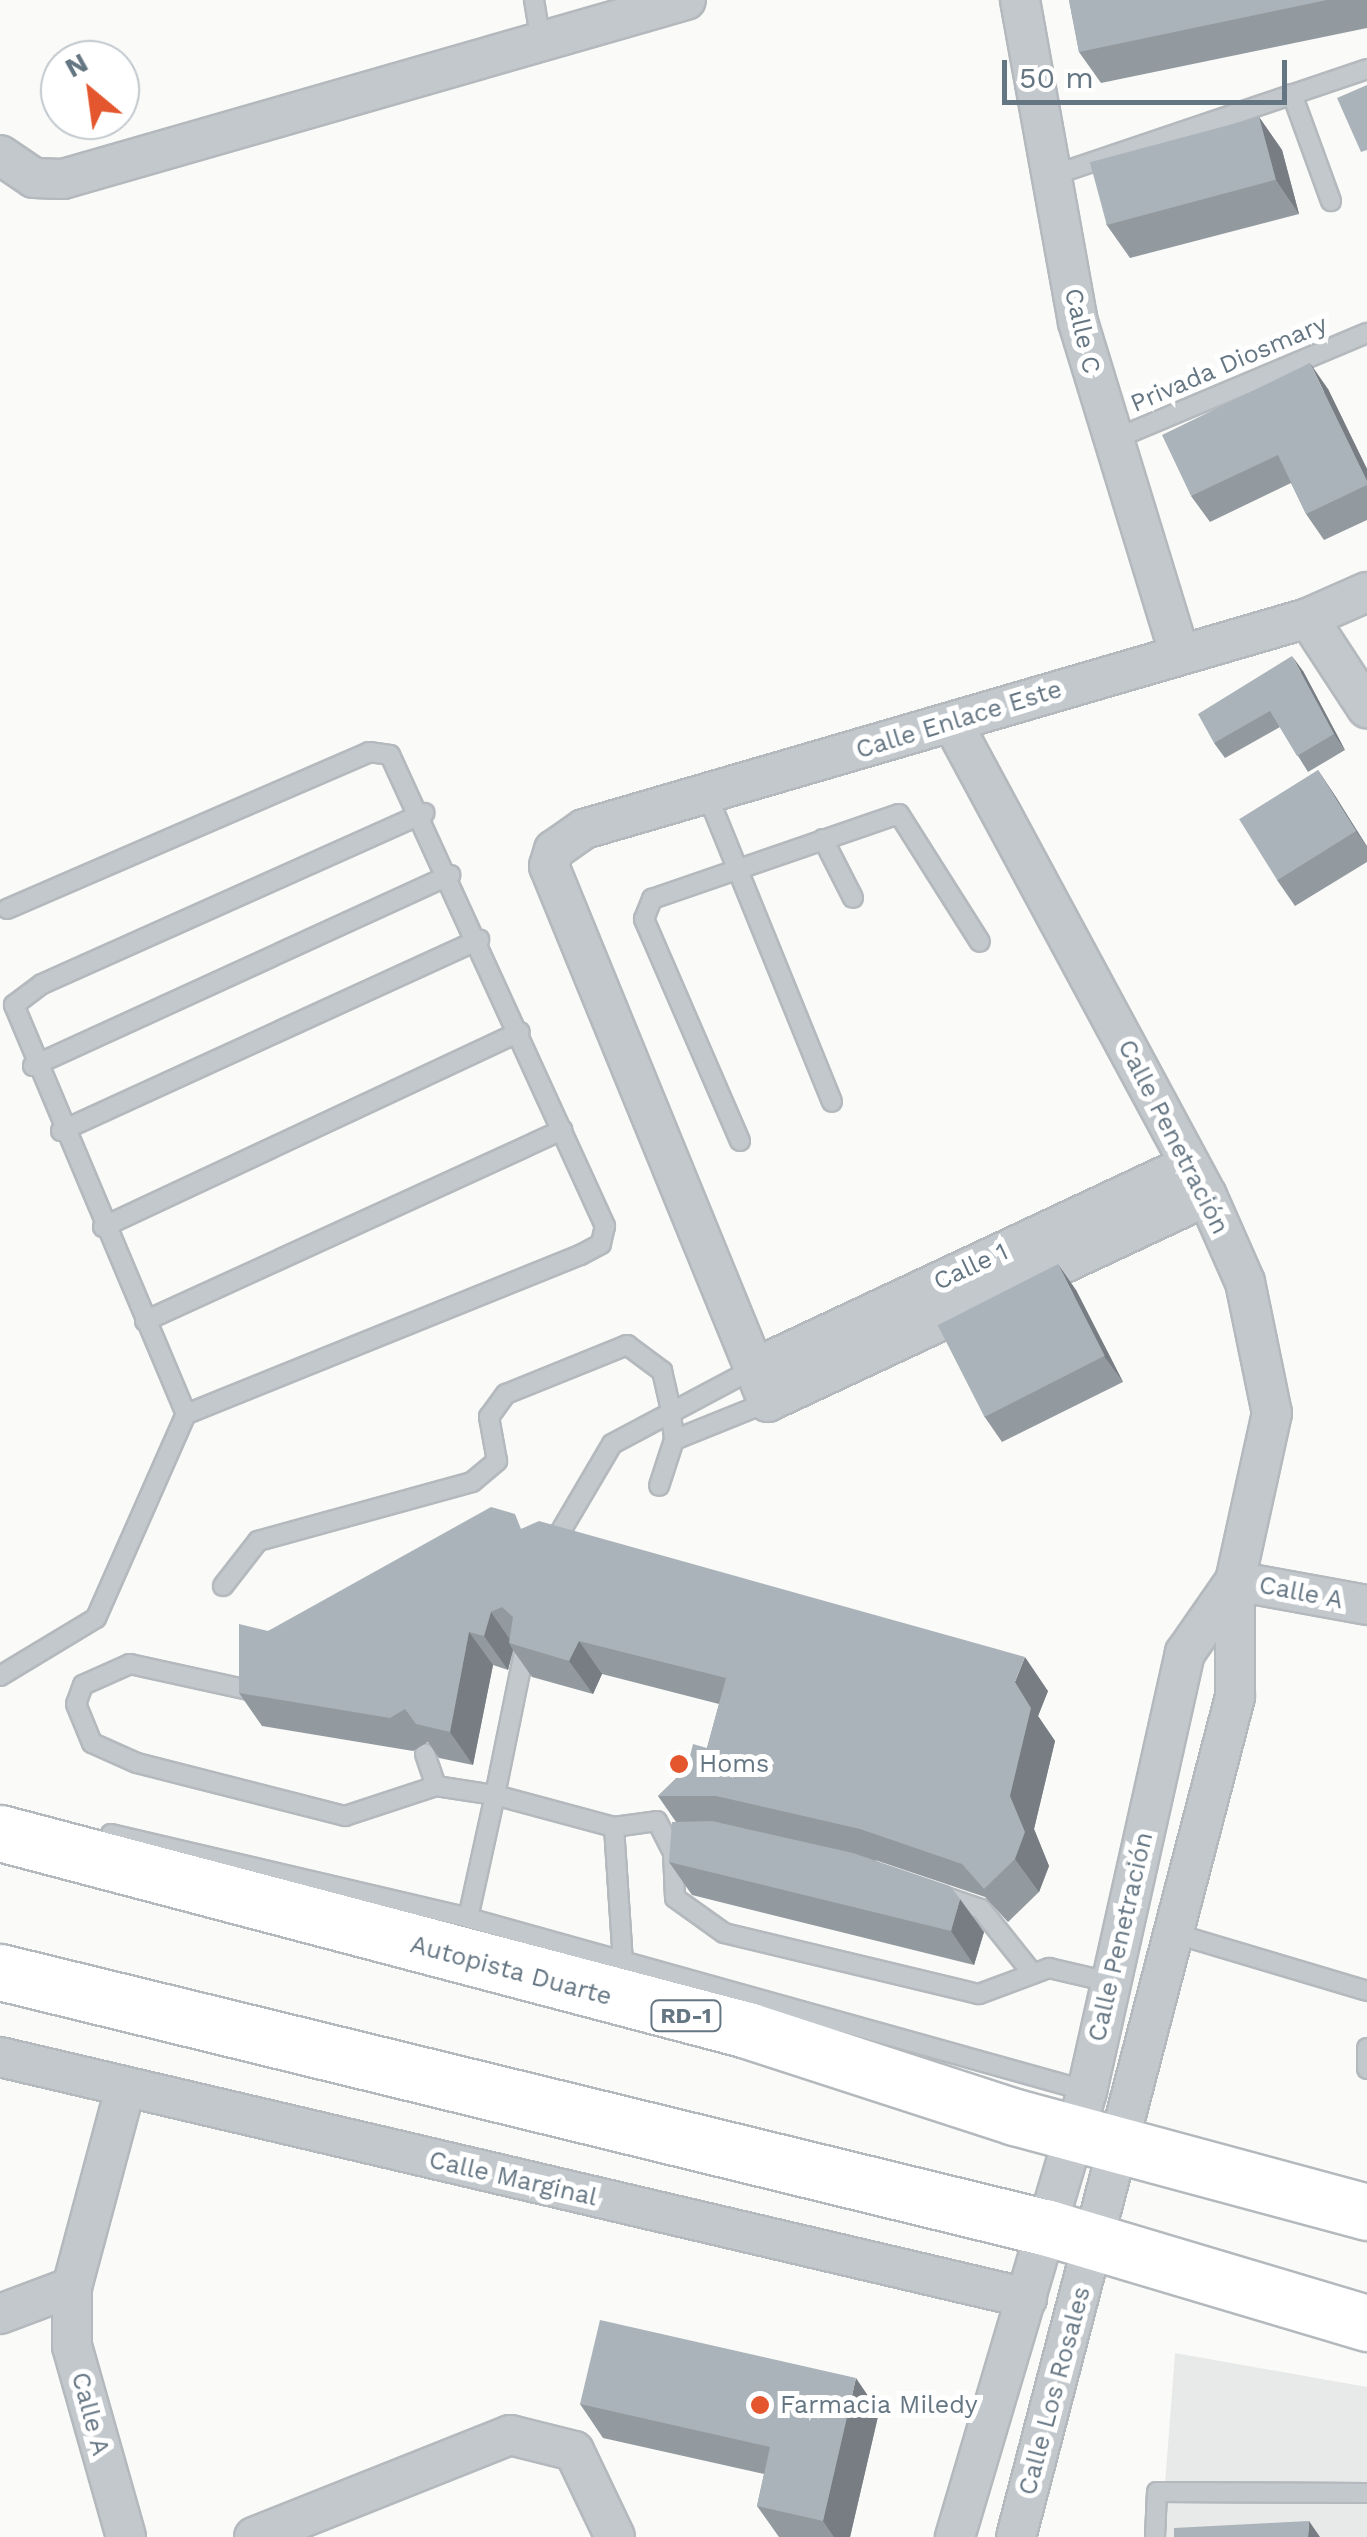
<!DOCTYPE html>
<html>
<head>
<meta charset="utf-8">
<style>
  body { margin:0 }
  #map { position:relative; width:1367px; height:2537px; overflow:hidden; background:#fafaf8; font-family:"Work Sans",sans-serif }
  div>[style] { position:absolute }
  .built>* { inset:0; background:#e8e9e9 }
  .roads { filter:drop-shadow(2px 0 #b4b9bd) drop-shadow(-2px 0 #b4b9bd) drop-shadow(0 2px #b4b9bd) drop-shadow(0 -2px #b4b9bd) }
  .lane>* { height:18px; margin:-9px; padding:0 9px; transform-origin:9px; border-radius:9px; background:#c3c8cc }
  .street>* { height:38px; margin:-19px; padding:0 19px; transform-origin:19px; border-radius:19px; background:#c3c8cc }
  .highway>* { height:55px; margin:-27.5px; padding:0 27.5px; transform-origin:27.5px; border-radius:27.5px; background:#fff }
  .wall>* { inset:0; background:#929a9f }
  .shaded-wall>* { inset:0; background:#777d82 }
  .building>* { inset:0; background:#aab3b9; transform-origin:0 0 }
  .dots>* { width:28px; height:28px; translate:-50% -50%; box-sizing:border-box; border:5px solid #fff; border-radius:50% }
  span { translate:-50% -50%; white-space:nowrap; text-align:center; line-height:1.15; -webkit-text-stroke:10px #fff; paint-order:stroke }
  .shield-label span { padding:2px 8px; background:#fff; border:2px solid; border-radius:8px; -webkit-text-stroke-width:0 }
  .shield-label { font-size:22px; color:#657683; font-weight:700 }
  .street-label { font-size:25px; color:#657683 }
  .poi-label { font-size:25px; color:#657683 }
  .left { translate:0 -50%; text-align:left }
  .north { position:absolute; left:40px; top:40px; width:100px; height:100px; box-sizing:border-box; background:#fff; border:2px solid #c1c8cd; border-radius:50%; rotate:331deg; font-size:28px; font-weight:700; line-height:40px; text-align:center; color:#657683 }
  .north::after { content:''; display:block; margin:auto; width:35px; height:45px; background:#e4572e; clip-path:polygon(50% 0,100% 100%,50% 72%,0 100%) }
  .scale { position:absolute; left:1002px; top:60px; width:285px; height:45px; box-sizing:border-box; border:5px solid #657683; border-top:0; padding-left:12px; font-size:30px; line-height:35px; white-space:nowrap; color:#657683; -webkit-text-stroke:8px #fff; paint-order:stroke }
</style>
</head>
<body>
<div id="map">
  <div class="built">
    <div style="clip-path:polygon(1175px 2353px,1367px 2387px,1367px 2537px,1161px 2537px)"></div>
  </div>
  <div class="roads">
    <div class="lane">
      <div style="left:534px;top:0;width:43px;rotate:80.5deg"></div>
      <div style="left:1292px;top:94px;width:114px;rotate:70deg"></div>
      <div style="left:1051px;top:176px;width:334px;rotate:-18.7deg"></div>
      <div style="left:1110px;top:441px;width:279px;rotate:-22.8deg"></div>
      <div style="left:707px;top:794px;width:332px;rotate:67.9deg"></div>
      <div style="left:823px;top:839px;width:66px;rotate:63deg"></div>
      <div style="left:7px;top:909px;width:395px;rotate:-23.4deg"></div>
      <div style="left:369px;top:752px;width:21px;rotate:8deg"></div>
      <div style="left:390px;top:755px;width:518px;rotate:65.46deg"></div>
      <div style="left:605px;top:1226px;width:18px;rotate:103deg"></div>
      <div style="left:601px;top:1244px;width:24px;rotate:152deg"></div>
      <div style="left:580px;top:1255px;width:425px;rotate:158deg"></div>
      <div style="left:33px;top:1066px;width:459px;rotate:-24.6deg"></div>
      <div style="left:61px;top:1131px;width:460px;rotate:-24.6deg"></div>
      <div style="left:740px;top:1141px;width:242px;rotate:-113.4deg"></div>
      <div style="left:644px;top:919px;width:22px;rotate:-68deg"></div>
      <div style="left:652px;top:899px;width:261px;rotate:-19deg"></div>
      <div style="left:899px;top:814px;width:151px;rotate:57.7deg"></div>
      <div style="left:103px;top:1227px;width:460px;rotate:-25.1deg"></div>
      <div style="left:145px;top:1321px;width:459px;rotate:-24.6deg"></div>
      <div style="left:674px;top:1440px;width:101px;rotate:-22deg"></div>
      <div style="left:552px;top:1546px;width:118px;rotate:-59.5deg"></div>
      <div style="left:612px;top:1444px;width:160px;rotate:-28deg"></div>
      <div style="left:223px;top:1586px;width:57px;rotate:-52.1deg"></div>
      <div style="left:258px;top:1541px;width:222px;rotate:-15.4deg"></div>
      <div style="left:472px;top:1482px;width:33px;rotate:-40deg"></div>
      <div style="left:497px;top:1461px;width:45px;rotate:-100.3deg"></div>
      <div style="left:489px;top:1417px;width:29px;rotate:-54deg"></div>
      <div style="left:506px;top:1394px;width:131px;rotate:-22deg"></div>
      <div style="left:627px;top:1345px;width:44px;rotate:36.6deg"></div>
      <div style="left:662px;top:1371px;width:36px;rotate:77deg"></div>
      <div style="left:670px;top:1406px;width:34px;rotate:83deg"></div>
      <div style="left:674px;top:1440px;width:48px;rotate:108.1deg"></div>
      <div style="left:0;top:1676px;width:112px;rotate:-31.1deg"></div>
      <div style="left:96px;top:1618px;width:223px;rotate:-66.2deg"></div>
      <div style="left:186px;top:1414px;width:444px;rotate:-112.8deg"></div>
      <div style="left:14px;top:1005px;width:35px;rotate:-37deg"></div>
      <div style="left:42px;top:984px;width:419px;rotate:-24.1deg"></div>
      <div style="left:253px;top:1691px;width:126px;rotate:-167.6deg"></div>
      <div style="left:130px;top:1664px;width:51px;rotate:155.9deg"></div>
      <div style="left:83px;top:1685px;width:20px;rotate:110deg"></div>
      <div style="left:76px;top:1704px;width:42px;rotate:67.7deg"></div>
      <div style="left:92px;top:1743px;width:49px;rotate:24deg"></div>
      <div style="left:137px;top:1763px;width:215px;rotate:14.3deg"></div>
      <div style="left:345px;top:1816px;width:96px;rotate:-18.2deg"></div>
      <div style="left:436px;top:1786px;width:34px;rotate:-109deg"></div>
      <div style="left:436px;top:1786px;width:60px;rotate:8.7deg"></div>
      <div style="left:495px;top:1795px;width:145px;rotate:-78.5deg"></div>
      <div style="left:614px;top:1827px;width:43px;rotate:-7.9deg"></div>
      <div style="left:657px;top:1821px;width:35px;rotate:63deg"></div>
      <div style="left:673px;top:1852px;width:46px;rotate:87.5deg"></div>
      <div style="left:675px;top:1898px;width:60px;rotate:35.5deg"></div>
      <div style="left:724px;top:1933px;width:262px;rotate:13.5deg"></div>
      <div style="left:979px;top:1994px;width:75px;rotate:-20.4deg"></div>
      <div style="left:1049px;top:1968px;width:62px;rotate:13.1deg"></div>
      <div style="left:111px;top:1834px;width:367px;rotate:13.2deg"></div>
      <div style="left:468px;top:1918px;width:643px;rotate:15.61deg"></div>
      <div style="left:943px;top:1896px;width:40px;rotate:18.9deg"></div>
      <div style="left:981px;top:1909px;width:83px;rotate:51.3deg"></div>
      <div style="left:468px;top:1918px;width:126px;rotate:-77.6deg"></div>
      <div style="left:495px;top:1795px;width:123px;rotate:15.1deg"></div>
      <div style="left:614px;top:1827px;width:135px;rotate:86.2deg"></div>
      <div style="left:1176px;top:1934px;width:199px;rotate:16.6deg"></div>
      <div style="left:1367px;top:2048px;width:21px;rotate:90deg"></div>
      <div style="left:1155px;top:2537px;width:45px;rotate:-87.5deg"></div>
      <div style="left:1157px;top:2492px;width:210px;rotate:0.3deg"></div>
    </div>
    <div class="street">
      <div style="left:1020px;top:0;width:327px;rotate:79.8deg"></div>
      <div style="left:1078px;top:322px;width:346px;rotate:73deg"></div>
      <div style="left:0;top:155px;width:41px;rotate:34.1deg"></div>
      <div style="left:34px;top:178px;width:29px;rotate:2deg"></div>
      <div style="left:63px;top:179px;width:648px;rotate:-16.03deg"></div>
      <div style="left:1308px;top:618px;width:108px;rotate:56.8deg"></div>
      <div style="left:953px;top:724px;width:536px;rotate:61.71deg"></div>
      <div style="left:1207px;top:1196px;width:94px;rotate:66.2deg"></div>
      <div style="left:1245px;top:1282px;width:134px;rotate:78.4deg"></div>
      <div style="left:1272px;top:1413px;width:172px;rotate:102.4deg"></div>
      <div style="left:1235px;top:1581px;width:116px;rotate:90deg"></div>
      <div style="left:1235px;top:1697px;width:868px;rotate:104.61deg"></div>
      <div style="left:1207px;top:1196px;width:485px;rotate:154.9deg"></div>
      <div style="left:768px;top:1402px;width:579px;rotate:-112.22deg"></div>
      <div style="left:549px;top:866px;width:17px;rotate:-73deg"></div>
      <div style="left:554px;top:850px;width:37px;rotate:-35deg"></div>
      <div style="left:584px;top:829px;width:754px;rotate:-16.25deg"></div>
      <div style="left:1308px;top:618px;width:64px;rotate:-23.8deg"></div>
      <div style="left:753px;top:1369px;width:481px;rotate:-25.1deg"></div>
      <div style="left:1235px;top:1581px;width:134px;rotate:10.3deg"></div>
      <div style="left:0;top:2057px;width:1055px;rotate:13.21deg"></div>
      <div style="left:72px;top:2287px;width:59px;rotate:90deg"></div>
      <div style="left:72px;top:2346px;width:198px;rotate:74.2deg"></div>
      <div style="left:0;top:2314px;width:77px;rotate:-20.6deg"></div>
      <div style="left:72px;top:2287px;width:205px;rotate:-75deg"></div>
      <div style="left:254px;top:2537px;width:276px;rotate:-21.7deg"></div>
      <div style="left:510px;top:2435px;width:66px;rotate:14deg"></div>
      <div style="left:574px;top:2451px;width:95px;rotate:64.5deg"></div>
      <div style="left:955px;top:2537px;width:465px;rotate:-73.5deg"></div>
      <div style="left:1087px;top:2091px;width:449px;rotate:-77.4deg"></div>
      <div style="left:1185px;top:1653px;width:88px;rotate:-55.2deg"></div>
    </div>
    <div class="highway">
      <div style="left:0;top:1833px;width:773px;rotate:14.77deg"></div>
      <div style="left:747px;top:2030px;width:282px;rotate:18deg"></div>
      <div style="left:1015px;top:2117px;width:365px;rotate:15.1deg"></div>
      <div style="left:0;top:1972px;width:1079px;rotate:13.73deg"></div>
      <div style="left:1048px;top:2228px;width:333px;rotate:16.6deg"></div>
    </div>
  </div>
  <div class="wall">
    <div style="clip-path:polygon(1069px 0,1367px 0,1367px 28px,1101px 83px,1079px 52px)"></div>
    <div style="clip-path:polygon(1259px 117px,1282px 150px,1299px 214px,1130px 258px,1106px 224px)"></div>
    <div style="clip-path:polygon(1328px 389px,1367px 469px,1367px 520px,1324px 540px,1306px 514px,1291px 483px,1210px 522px,1191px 496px)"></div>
    <div style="clip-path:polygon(1303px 671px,1345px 750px,1308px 772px,1280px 727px,1225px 758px,1214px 743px)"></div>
    <div style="clip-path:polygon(1318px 770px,1367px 846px,1367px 862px,1295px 906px,1277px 880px)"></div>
    <div style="clip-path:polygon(1076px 1290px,1123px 1382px,1002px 1442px,984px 1416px)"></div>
    <div style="clip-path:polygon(524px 1528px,1048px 1691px,1038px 1716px,1055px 1741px,1034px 1829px,1049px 1866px,1039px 1892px,1008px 1922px,985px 1897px,875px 1860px,984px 1932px,974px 1965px,692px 1895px,669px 1862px,676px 1822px,658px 1796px,707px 1748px,719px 1704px,602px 1674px,593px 1694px,532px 1677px,513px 1650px,508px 1670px,493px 1665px,473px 1765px,439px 1758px,428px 1742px,413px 1751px,262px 1726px,239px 1693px,268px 1631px)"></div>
    <div style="clip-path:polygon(580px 2404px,879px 2412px,850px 2537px,779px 2537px,757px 2506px,764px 2474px,603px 2438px)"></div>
  </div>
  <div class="shaded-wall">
    <div style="clip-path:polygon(1259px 117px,1282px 150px,1299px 214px,1276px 180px)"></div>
    <div style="clip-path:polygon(1310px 363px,1328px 389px,1367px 469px,1367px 481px)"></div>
    <div style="clip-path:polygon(1292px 656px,1303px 671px,1345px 750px,1334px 734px)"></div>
    <div style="clip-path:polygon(1318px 770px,1336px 797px,1367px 847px,1356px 831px)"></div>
    <div style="clip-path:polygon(1058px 1264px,1076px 1290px,1123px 1382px,1104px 1356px)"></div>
    <div style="clip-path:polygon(491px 1612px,513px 1644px,509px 1643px,513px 1650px,508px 1670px,484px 1636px)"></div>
    <div style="clip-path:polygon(469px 1632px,493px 1665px,473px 1765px,450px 1732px)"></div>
    <div style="clip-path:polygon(579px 1641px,602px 1674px,593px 1694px,569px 1661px)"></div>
    <div style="clip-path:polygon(1025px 1657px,1048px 1691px,1038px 1716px,1055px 1741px,1034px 1829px,1049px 1866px,1039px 1892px,1015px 1859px,1010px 1796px,1015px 1682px)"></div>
    <div style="clip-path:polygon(960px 1899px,984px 1932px,974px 1965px,951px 1931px)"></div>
    <div style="clip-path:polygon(856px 2378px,879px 2412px,850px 2537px,834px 2537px,823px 2521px)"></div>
    <div style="clip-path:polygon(1309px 2521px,1320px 2537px,1308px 2537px)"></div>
  </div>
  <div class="building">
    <div style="clip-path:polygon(1069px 0,1327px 0,1079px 52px)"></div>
    <div style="clip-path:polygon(1367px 85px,1367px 150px,1361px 152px,1337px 98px)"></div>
    <div style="left:1259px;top:117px;width:65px;height:175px;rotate:75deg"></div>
    <div style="clip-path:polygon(1310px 363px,1367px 481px,1367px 485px,1306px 514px,1278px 455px,1191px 496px,1162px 435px)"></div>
    <div style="clip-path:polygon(1292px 656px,1334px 734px,1297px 756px,1270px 711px,1214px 743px,1198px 714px)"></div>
    <div style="left:1318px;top:770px;width:72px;height:93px;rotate:58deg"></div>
    <div style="left:1058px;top:1264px;width:103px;height:135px;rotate:63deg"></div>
    <div style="clip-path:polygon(491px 1507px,515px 1514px,521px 1529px,539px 1521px,1025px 1657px,1015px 1682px,1031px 1708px,1010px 1796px,1025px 1832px,1015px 1859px,984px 1889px,962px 1864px,860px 1829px,716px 1796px,658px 1796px,687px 1768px,693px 1744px,707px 1748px,726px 1678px,579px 1641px,569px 1661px,509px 1643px,513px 1617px,502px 1607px,491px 1612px,484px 1636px,469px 1632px,450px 1732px,416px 1724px,405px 1709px,390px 1718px,239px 1693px,239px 1624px,268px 1631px)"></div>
    <div style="clip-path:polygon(712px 1821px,853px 1853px,950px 1886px,960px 1899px,951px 1931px,669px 1862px,672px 1822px)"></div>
    <div style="clip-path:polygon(600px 2320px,856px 2378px,823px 2521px,757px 2506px,770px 2447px,580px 2404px)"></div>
    <div style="clip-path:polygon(1309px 2521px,1308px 2537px,1174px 2537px,1174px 2528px)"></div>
  </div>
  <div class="dots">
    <div style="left:679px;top:1764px;background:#e4572e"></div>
    <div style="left:760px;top:2405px;background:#e4572e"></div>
  </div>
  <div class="shield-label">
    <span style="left:686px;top:2016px">RD-1</span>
  </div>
  <div class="street-label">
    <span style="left:1082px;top:331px;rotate:77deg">Calle C</span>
    <span style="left:1229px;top:364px;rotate:-23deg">Privada Diosmary</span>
    <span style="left:959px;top:720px;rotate:-17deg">Calle Enlace Este</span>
    <span style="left:1173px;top:1137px;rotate:63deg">Calle Penetración</span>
    <span style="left:971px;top:1267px;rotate:-25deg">Calle 1</span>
    <span style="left:1301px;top:1593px;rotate:11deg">Calle A</span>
    <span style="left:1121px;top:1937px;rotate:-77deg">Calle Penetración</span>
    <span style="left:511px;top:1971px;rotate:15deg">Autopista Duarte</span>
    <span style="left:513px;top:2179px;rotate:13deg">Calle Marginal</span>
    <span style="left:1055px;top:2391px;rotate:-75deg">Calle Los Rosales</span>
    <span style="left:90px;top:2414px;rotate:75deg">Calle A</span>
  </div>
  <div class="poi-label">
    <span class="left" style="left:699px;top:1764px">Homs</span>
    <span class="left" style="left:780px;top:2405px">Farmacia Miledy</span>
  </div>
  <div class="north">N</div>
  <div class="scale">50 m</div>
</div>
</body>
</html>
